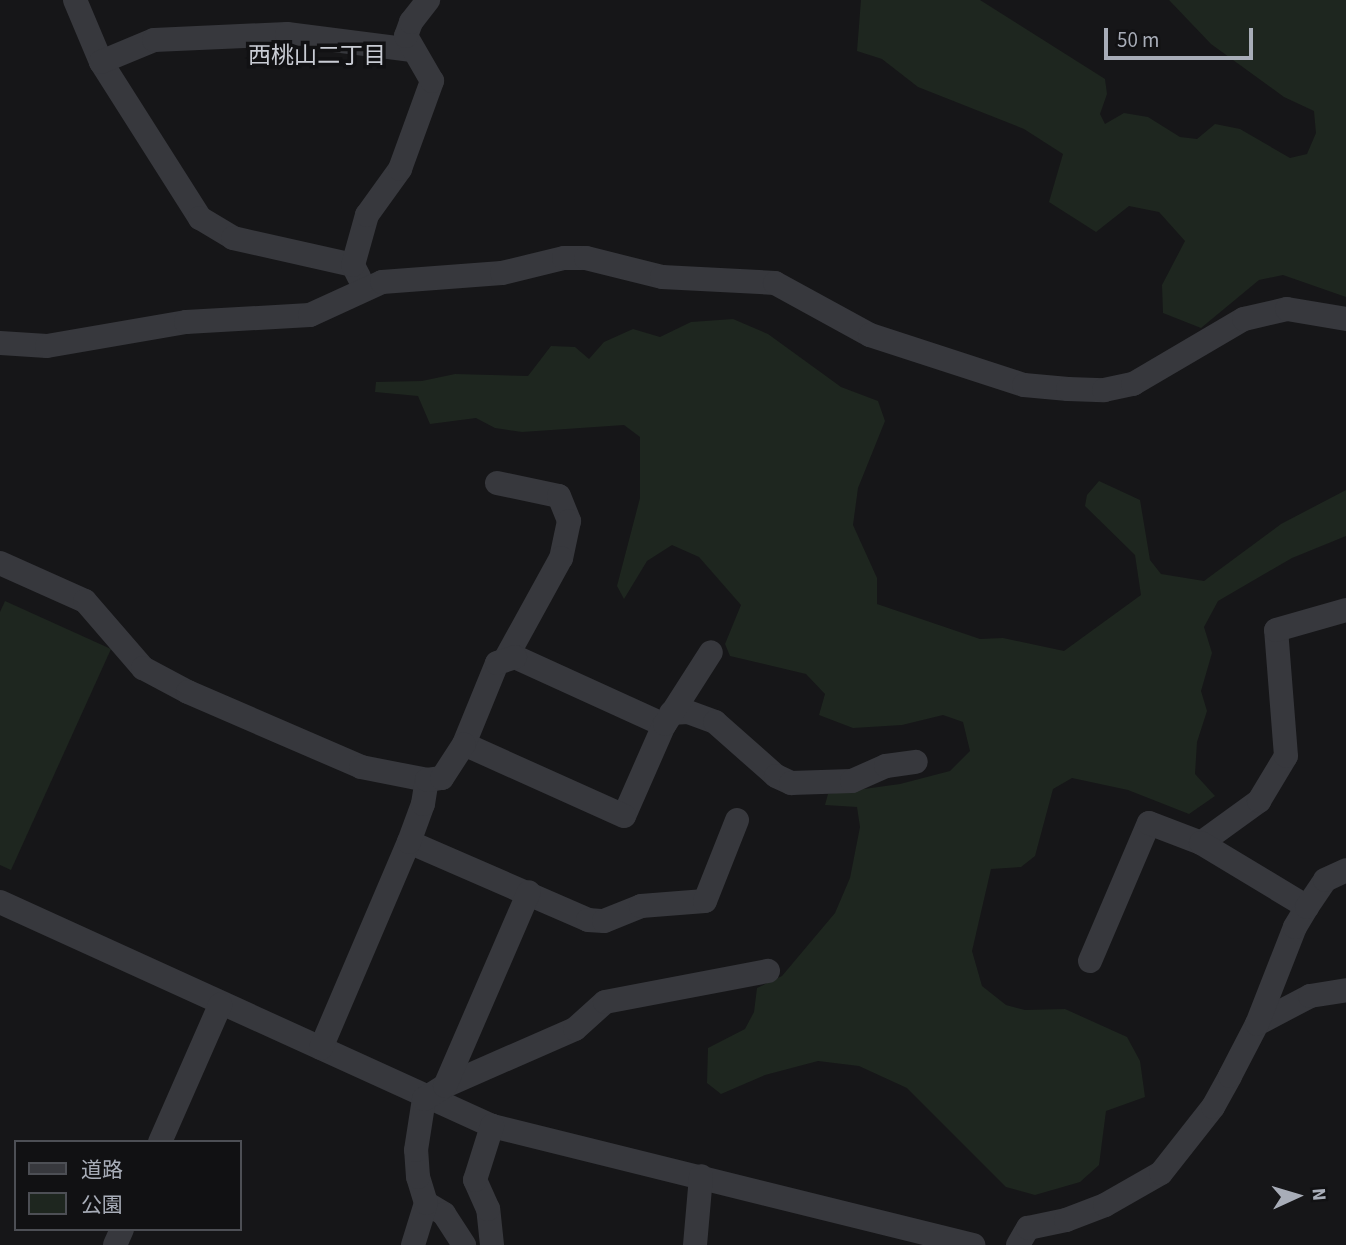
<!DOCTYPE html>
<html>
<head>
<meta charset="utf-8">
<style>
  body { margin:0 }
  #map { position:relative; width:1346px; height:1245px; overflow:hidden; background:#161618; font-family:"Source Sans 3","Noto Sans JP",sans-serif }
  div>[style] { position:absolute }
  .green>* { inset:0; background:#1e261f }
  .minor>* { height:24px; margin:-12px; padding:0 12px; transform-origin:12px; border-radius:12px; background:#37383d }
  span { translate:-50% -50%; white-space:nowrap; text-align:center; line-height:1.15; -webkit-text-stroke:7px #111113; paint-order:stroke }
  .neighbourhood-label { font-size:23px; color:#c9ccd4 }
  .legend { position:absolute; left:14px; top:1140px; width:228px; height:91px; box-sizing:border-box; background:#111113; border:2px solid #4d4f55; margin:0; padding:9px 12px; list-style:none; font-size:21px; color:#a8adb8 }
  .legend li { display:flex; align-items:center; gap:14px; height:35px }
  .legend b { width:35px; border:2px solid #4d4f55 }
  .north { position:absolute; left:1262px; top:1161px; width:70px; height:70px; -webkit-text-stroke:5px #111113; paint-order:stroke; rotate:86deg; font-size:19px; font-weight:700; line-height:28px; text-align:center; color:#a8adb8 }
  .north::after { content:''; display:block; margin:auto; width:24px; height:32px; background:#a8adb8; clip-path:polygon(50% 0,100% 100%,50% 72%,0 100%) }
  .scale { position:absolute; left:1104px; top:28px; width:149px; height:32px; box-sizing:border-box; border:4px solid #a8adb8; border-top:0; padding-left:9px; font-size:21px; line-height:24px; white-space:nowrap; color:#a8adb8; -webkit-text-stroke:5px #111113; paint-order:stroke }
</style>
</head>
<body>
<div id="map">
  <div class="green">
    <div style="clip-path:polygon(861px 0,980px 0,1105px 79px,1107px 94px,1100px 114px,1105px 124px,1124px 113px,1148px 117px,1180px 137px,1197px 139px,1215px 124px,1240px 129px,1290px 158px,1307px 154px,1316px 133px,1314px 111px,1284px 97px,1211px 44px,1169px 0,1346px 0,1346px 297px,1283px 275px,1259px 280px,1201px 328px,1163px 313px,1162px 285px,1185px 241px,1159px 212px,1129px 206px,1096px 232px,1049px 202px,1063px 154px,1024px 129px,918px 87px,882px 59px,857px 51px)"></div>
    <div style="clip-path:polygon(733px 319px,768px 334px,841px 387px,878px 401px,885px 421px,858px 488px,853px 525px,877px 578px,877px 604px,980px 639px,1003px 638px,1064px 651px,1141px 595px,1135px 555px,1085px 506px,1087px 495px,1099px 481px,1140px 500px,1150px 560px,1161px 574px,1204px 581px,1281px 524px,1346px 490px,1346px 536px,1292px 558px,1218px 601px,1204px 627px,1212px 653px,1201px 691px,1207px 711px,1197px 742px,1195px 774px,1215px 796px,1189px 814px,1128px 790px,1072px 778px,1053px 789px,1035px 856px,1021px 867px,991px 869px,972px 951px,982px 986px,1006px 1005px,1025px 1010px,1065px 1009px,1127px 1037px,1140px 1061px,1145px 1097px,1106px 1111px,1099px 1165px,1080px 1182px,1035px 1195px,1006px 1187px,907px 1088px,859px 1066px,818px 1061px,765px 1075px,721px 1094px,707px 1083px,708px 1048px,745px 1029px,754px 1012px,757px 988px,782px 976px,835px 913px,850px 878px,860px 827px,857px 807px,825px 805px,828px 794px,900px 784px,950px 771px,970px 751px,963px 722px,943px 715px,902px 725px,853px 728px,819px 715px,825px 694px,806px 674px,730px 656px,725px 644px,741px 605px,699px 557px,672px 545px,647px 561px,624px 599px,617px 586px,640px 498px,640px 437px,624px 425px,522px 432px,495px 428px,476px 418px,430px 424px,418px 396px,375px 392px,376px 382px,422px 381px,455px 374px,528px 376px,551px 346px,575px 347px,589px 359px,604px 342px,633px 329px,660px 337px,691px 322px)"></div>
    <div style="clip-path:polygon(5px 601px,111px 649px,11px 870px,0 865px,0 612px)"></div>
  </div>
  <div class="minor">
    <div style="left:75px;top:0;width:67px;rotate:67.2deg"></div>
    <div style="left:101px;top:62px;width:185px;rotate:57.6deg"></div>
    <div style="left:200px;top:218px;width:39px;rotate:31deg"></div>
    <div style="left:233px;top:238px;width:123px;rotate:12.7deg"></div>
    <div style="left:101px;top:62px;width:57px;rotate:-22.5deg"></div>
    <div style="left:154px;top:40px;width:133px;rotate:-2.6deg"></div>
    <div style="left:287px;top:34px;width:126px;rotate:7.3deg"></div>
    <div style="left:359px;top:277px;width:13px;rotate:-117deg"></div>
    <div style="left:353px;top:265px;width:52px;rotate:-74.4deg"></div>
    <div style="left:367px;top:215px;width:57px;rotate:-54.3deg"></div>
    <div style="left:400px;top:169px;width:94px;rotate:-70deg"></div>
    <div style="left:432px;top:81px;width:52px;rotate:-120deg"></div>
    <div style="left:406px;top:36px;width:15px;rotate:-70deg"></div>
    <div style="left:411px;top:22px;width:28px;rotate:-52deg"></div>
    <div style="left:0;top:343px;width:47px;rotate:3.7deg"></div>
    <div style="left:47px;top:346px;width:141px;rotate:-9.8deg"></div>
    <div style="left:186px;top:322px;width:124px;rotate:-3.2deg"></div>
    <div style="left:310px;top:315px;width:79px;rotate:-24.6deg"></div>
    <div style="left:382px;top:282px;width:120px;rotate:-4.3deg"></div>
    <div style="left:502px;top:273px;width:64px;rotate:-13.6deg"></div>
    <div style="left:564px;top:258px;width:22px"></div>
    <div style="left:586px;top:258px;width:78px;rotate:14deg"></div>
    <div style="left:662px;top:277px;width:113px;rotate:3deg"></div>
    <div style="left:775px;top:283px;width:108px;rotate:28.7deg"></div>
    <div style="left:870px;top:335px;width:162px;rotate:18deg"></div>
    <div style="left:1024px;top:385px;width:44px;rotate:5.2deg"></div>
    <div style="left:1068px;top:389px;width:36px;rotate:2deg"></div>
    <div style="left:1104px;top:390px;width:30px;rotate:-12deg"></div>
    <div style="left:1133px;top:384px;width:129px;rotate:-30.4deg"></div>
    <div style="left:1244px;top:319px;width:44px;rotate:-13.1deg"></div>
    <div style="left:1287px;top:309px;width:60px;rotate:9.6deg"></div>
    <div style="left:497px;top:483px;width:63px;rotate:11.8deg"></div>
    <div style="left:559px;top:496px;width:27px;rotate:68deg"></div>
    <div style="left:569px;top:521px;width:38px;rotate:102deg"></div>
    <div style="left:561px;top:558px;width:114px;rotate:118.8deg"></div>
    <div style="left:0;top:563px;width:93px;rotate:24.1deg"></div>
    <div style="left:85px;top:601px;width:89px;rotate:49.1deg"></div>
    <div style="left:143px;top:668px;width:51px;rotate:28.1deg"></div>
    <div style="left:188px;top:692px;width:189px;rotate:23.4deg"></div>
    <div style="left:361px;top:767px;width:67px;rotate:11.1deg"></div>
    <div style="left:515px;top:657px;width:164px;rotate:24.5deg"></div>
    <div style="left:664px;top:725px;width:99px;rotate:113.7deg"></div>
    <div style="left:624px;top:816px;width:175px;rotate:-155.8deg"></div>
    <div style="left:464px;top:744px;width:87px;rotate:-67.8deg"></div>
    <div style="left:497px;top:663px;width:19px;rotate:-18deg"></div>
    <div style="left:671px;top:713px;width:17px;rotate:-3deg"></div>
    <div style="left:688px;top:712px;width:29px;rotate:20deg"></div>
    <div style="left:715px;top:722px;width:81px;rotate:41.5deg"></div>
    <div style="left:776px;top:776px;width:17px;rotate:25deg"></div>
    <div style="left:791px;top:783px;width:61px;rotate:-1.9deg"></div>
    <div style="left:852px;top:781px;width:37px;rotate:-24deg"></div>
    <div style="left:886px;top:766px;width:30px;rotate:-8deg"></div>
    <div style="left:665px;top:724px;width:85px;rotate:-57.4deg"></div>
    <div style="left:409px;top:842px;width:195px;rotate:23.5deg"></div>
    <div style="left:588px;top:920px;width:16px;rotate:4deg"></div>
    <div style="left:604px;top:921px;width:40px;rotate:-22deg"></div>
    <div style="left:641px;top:906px;width:64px;rotate:-4.5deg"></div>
    <div style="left:705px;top:901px;width:87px;rotate:-68.4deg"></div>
    <div style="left:1201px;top:843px;width:72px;rotate:-35.9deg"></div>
    <div style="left:1259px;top:801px;width:52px;rotate:-59deg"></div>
    <div style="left:1286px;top:756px;width:126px;rotate:-94.5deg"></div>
    <div style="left:1276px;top:630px;width:73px;rotate:-15.9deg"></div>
    <div style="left:0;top:902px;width:541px;rotate:24.48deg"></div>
    <div style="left:492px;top:1126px;width:496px;rotate:13.9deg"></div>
    <div style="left:1090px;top:961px;width:150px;rotate:-66.9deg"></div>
    <div style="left:1149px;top:823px;width:56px;rotate:21deg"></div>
    <div style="left:1201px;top:843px;width:124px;rotate:31.1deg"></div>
    <div style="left:1257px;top:1024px;width:60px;rotate:-27.8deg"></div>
    <div style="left:1310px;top:996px;width:36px;rotate:-9deg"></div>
    <div style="left:321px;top:1048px;width:224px;rotate:-66.9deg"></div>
    <div style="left:409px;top:842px;width:40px;rotate:-69.8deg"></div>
    <div style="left:423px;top:804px;width:24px;rotate:-81deg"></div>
    <div style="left:427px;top:780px;width:15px;rotate:-8deg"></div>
    <div style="left:442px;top:778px;width:40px;rotate:-57.1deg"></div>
    <div style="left:445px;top:1086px;width:142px;rotate:-23.7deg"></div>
    <div style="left:575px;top:1029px;width:40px;rotate:-42deg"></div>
    <div style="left:605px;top:1002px;width:166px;rotate:-10.8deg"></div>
    <div style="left:160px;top:1142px;width:150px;rotate:-66.3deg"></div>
    <div style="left:426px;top:1203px;width:21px;rotate:31deg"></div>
    <div style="left:444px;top:1214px;width:37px;rotate:57deg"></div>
    <div style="left:115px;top:1245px;width:17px;rotate:-66deg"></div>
    <div style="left:413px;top:1245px;width:44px;rotate:-72.8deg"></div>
    <div style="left:426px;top:1203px;width:27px;rotate:-107deg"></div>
    <div style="left:418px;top:1177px;width:27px;rotate:-94deg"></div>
    <div style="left:416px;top:1150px;width:52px;rotate:-81.1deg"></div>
    <div style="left:424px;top:1099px;width:25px;rotate:-32deg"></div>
    <div style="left:445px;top:1086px;width:211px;rotate:-66.6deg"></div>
    <div style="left:492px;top:1245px;width:36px;rotate:-96deg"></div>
    <div style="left:488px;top:1209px;width:32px;rotate:-114deg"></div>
    <div style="left:475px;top:1180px;width:57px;rotate:-72.5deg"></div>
    <div style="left:695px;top:1245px;width:69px;rotate:-85deg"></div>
    <div style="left:1018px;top:1245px;width:20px;rotate:-60deg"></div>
    <div style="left:1028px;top:1228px;width:39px;rotate:-12deg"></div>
    <div style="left:1066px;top:1220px;width:42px;rotate:-21deg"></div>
    <div style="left:1105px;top:1205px;width:64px;rotate:-29.7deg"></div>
    <div style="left:1161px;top:1173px;width:84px;rotate:-51.8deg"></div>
    <div style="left:1213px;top:1107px;width:35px;rotate:-61deg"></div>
    <div style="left:1230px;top:1076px;width:59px;rotate:-62.6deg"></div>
    <div style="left:1257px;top:1024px;width:104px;rotate:-68.6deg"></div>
    <div style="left:1295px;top:927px;width:23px;rotate:-59deg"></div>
    <div style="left:1307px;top:907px;width:32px;rotate:-56deg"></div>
    <div style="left:1325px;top:880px;width:23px;rotate:-25deg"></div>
  </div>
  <div class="neighbourhood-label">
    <span style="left:317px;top:56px">西桃山二丁目</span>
  </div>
  <ul class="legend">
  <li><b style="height:9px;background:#37383d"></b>道路</li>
  <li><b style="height:19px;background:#1e261f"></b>公園</li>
  </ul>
  <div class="north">N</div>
  <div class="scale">50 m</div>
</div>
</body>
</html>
